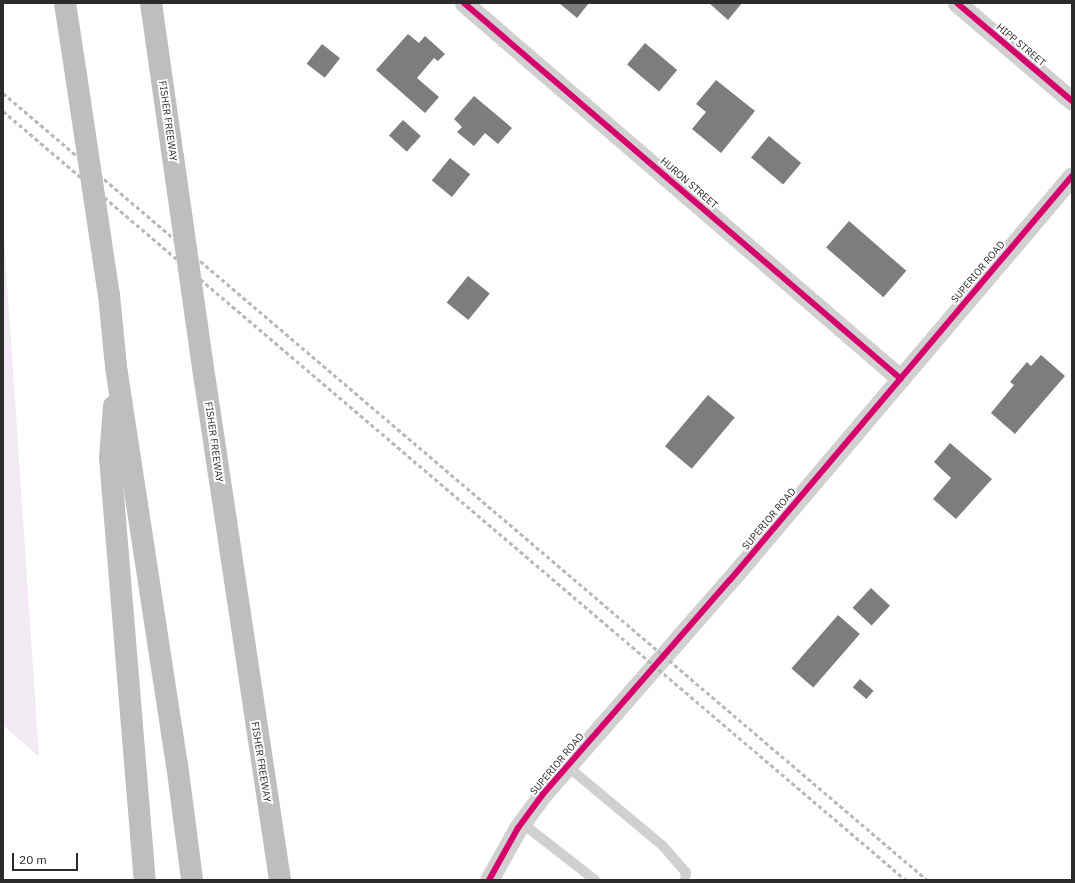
<!DOCTYPE html>
<html>
<head>
<meta charset="utf-8">
<style>
  body { margin:0 }
  #map { position:relative; width:1075px; height:883px; overflow:hidden; background:#fff; font-family:"IBM Plex Sans",sans-serif }
  div>[style] { position:absolute }
  .green>* { inset:0; background:#f2eaf3 }
  .building>* { inset:0; background:#7d7d7d; transform-origin:0 0 }
  .service>* { height:10px; margin:-5px; padding:0 5px; transform-origin:5px; border-radius:5px; background:#d0d0d0 }
  .minor>* { height:19px; margin:-9.5px; padding:0 9.5px; transform-origin:9.5px; border-radius:9.5px; background:#d0d0d0 }
  .motorway>* { height:22px; margin:-11px; padding:0 11px; transform-origin:11px; border-radius:11px; background:#bebebe }
  .rail>* { height:3px; margin-top:-1.5px; transform-origin:0; background:repeating-linear-gradient(90deg,#b8b8b8 0 4px,transparent 0 7px) }
  .motorway-bridge>* { height:22px; margin:-11px; padding:0 11px; transform-origin:11px; border-radius:11px; background:#bebebe }
  .cycleway>* { height:6px; margin:-3px; padding:0 3px; transform-origin:3px; border-radius:3px; background:#d6006c }
  span { translate:-50% -50%; white-space:nowrap; text-align:center; line-height:1.15; -webkit-text-stroke:4px #fff; paint-order:stroke }
  .street-label { font-size:10px; color:#2b2b2b }
  .frame { position:absolute; inset:0; border:4px solid #2b2b2b; pointer-events:none }
  .scale { position:absolute; left:12px; top:853px; width:66px; height:18px; box-sizing:border-box; border:2px solid #2b2b2b; border-top:0; padding-left:5px; font-size:12px; line-height:14px; white-space:nowrap; color:#2b2b2b; -webkit-text-stroke:3px #fff; paint-order:stroke }
</style>
</head>
<body>
<div id="map">
  <div class="green">
    <div style="clip-path:polygon(3px 222px,39px 757px,3px 725px)"></div>
  </div>
  <div class="building">
    <div style="clip-path:polygon(559px 3px,589px 3px,577px 18px)"></div>
    <div style="clip-path:polygon(709px 3px,742px 3px,728px 20px)"></div>
    <div style="clip-path:polygon(408px 34px,419px 43px,425px 36px,445px 54px,438px 61px,434px 58px,417px 78px,439px 97px,425px 113px,376px 70px)"></div>
    <div style="left:645px;top:43px;width:42px;height:28px;rotate:40deg"></div>
    <div style="left:322px;top:44px;width:23px;height:25px;rotate:38deg"></div>
    <div style="clip-path:polygon(716px 80px,755px 111px,721px 153px,692px 129px,706px 112px,696px 104px)"></div>
    <div style="clip-path:polygon(474px 96px,512px 128px,498px 144px,485px 133px,474px 146px,457px 132px,462px 127px,454px 119px)"></div>
    <div style="left:403px;top:120px;width:24px;height:21px;rotate:42deg"></div>
    <div style="left:769px;top:136px;width:42px;height:28px;rotate:40deg"></div>
    <div style="left:450px;top:158px;width:26px;height:29px;rotate:39deg"></div>
    <div style="left:849px;top:221px;width:76px;height:35px;rotate:41deg"></div>
    <div style="left:468px;top:276px;width:28px;height:34px;rotate:39deg"></div>
    <div style="clip-path:polygon(1041px 355px,1065px 376px,1015px 434px,991px 413px,1014px 385px,1010px 382px,1027px 362px,1031px 366px)"></div>
    <div style="left:708px;top:395px;width:35px;height:67px;rotate:40deg"></div>
    <div style="clip-path:polygon(950px 443px,992px 479px,956px 519px,933px 499px,951px 478px,934px 462px)"></div>
    <div style="left:871px;top:588px;width:26px;height:27px;rotate:43deg"></div>
    <div style="left:838px;top:615px;width:29px;height:71px;rotate:41deg"></div>
    <div style="left:860px;top:679px;width:18px;height:11px;rotate:41deg"></div>
  </div>
  <div class="service">
    <div style="left:567px;top:766px;width:125px;rotate:39.8deg"></div>
    <div style="left:663px;top:846px;width:35px;rotate:49deg"></div>
    <div style="left:686px;top:872px;width:8px;rotate:97deg"></div>
    <div style="left:522px;top:823px;width:93px;rotate:38deg"></div>
  </div>
  <div class="minor">
    <div style="left:464px;top:3px;width:576px;rotate:40.71deg"></div>
    <div style="left:957px;top:3px;width:151px;rotate:40.4deg"></div>
    <div style="left:489px;top:880px;width:60px;rotate:-60.9deg"></div>
    <div style="left:518px;top:828px;width:42px;rotate:-53.7deg"></div>
    <div style="left:543px;top:794px;width:284px;rotate:-48.9deg"></div>
    <div style="left:730px;top:580px;width:529px;rotate:-49.75deg"></div>
  </div>
  <div class="motorway">
    <div style="left:65px;top:3px;width:73px;rotate:81.3deg"></div>
    <div style="left:151px;top:3px;width:156px;rotate:81.9deg"></div>
    <div style="left:109px;top:295px;width:72px;rotate:84.4deg"></div>
    <div style="left:116px;top:367px;width:402px;rotate:81.3deg"></div>
    <div style="left:177px;top:764px;width:117px;rotate:82.6deg"></div>
    <div style="left:205px;top:381px;width:505px;rotate:81.45deg"></div>
    <div style="left:114px;top:406px;width:52px;rotate:94.4deg"></div>
    <div style="left:110px;top:458px;width:423px;rotate:85.3deg"></div>
  </div>
  <div class="rail">
    <div style="left:3px;top:93px;width:1214px;rotate:40.42deg"></div>
    <div style="left:3px;top:111px;width:1186px;rotate:40.42deg"></div>
  </div>
  <div class="motorway-bridge">
    <div style="left:76px;top:75px;width:222px;rotate:81.5deg"></div>
    <div style="left:173px;top:157px;width:226px;rotate:81.9deg"></div>
  </div>
  <div class="cycleway">
    <div style="left:464px;top:3px;width:576px;rotate:40.71deg"></div>
    <div style="left:957px;top:3px;width:151px;rotate:40.4deg"></div>
    <div style="left:489px;top:880px;width:60px;rotate:-60.9deg"></div>
    <div style="left:518px;top:828px;width:42px;rotate:-53.7deg"></div>
    <div style="left:543px;top:794px;width:284px;rotate:-48.9deg"></div>
    <div style="left:730px;top:580px;width:529px;rotate:-49.75deg"></div>
  </div>
  <div class="street-label">
    <span style="left:1021px;top:45px;rotate:40deg">HIPP STREET</span>
    <span style="left:168px;top:121px;rotate:82deg">FISHER FREEWAY</span>
    <span style="left:689px;top:183px;rotate:41deg">HURON STREET</span>
    <span style="left:978px;top:272px;rotate:-50deg">SUPERIOR ROAD</span>
    <span style="left:214px;top:442px;rotate:82deg">FISHER FREEWAY</span>
    <span style="left:769px;top:519px;rotate:-50deg">SUPERIOR ROAD</span>
    <span style="left:261px;top:762px;rotate:81deg">FISHER FREEWAY</span>
    <span style="left:557px;top:764px;rotate:-50deg">SUPERIOR ROAD</span>
  </div>
  <div class="frame"></div>
  <div class="scale">20 m</div>
</div>
</body>
</html>
